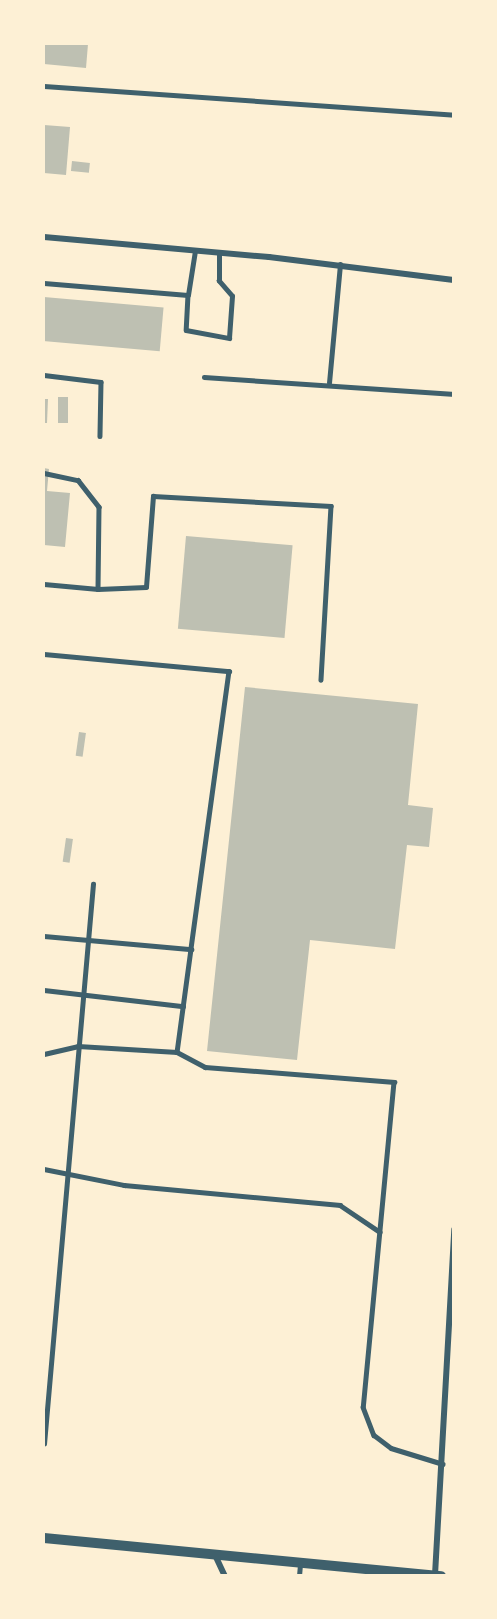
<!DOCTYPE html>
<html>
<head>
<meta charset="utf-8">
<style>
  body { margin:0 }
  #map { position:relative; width:497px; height:1619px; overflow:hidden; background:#fdf0d5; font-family:"PT Sans Narrow",sans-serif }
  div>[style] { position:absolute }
  .building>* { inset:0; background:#bec0b2; transform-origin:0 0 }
  .service>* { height:4.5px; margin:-2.25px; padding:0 2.25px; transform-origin:2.25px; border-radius:2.25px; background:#3f606c }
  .minor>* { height:6px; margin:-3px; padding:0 3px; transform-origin:3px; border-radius:3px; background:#3f606c }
  .tertiary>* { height:10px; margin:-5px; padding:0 5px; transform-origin:5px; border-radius:5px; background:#3f606c }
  span { translate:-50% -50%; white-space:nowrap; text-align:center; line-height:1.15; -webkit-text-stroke:5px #fdf0d5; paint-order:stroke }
  .frame { position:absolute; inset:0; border:45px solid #fdf0d5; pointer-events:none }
</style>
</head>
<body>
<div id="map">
  <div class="building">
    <div style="clip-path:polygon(44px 44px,88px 44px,86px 68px,44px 64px)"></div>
    <div style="clip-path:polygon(44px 125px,70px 127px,66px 175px,44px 173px)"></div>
    <div style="left:72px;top:161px;width:18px;height:10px;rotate:6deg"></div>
    <div style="left:44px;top:297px;width:120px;height:44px;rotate:5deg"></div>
    <div style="left:58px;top:397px;width:10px;height:26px"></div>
    <div style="clip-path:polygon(44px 399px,48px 399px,47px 423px,44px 423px)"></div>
    <div style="clip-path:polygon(44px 468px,49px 469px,47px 491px,70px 493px,65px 547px,44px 545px)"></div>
    <div style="left:186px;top:536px;width:107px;height:93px;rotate:5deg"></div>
    <div style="clip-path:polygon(245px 687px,418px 704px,408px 805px,433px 808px,429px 847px,407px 845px,395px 949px,310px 940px,297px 1060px,207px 1051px)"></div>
    <div style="left:79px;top:732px;width:7px;height:24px;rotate:8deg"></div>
    <div style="left:66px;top:838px;width:7px;height:24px;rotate:8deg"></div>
  </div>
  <div class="service">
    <div style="left:44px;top:86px;width:411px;rotate:4deg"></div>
    <div style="left:44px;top:283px;width:144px;rotate:4.8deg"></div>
    <div style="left:188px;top:295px;width:45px;rotate:-81deg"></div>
    <div style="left:188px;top:295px;width:35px;rotate:93deg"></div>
    <div style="left:186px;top:330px;width:44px;rotate:10.5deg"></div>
    <div style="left:229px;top:338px;width:42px;rotate:-85.9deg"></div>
    <div style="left:232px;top:296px;width:20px;rotate:-131deg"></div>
    <div style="left:219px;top:281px;width:27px;rotate:-90deg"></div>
    <div style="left:44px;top:375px;width:57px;rotate:7deg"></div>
    <div style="left:101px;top:382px;width:54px;rotate:91.1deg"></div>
    <div style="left:204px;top:377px;width:251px;rotate:3.9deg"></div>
    <div style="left:329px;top:383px;width:119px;rotate:-84.7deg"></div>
    <div style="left:44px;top:473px;width:35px;rotate:12deg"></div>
    <div style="left:78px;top:480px;width:34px;rotate:52deg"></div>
    <div style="left:99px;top:507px;width:82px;rotate:90.7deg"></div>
    <div style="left:44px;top:584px;width:54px;rotate:5.3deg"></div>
    <div style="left:98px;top:589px;width:48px;rotate:-2.4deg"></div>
    <div style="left:146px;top:587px;width:91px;rotate:-85.6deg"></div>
    <div style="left:153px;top:496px;width:178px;rotate:3.2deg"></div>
    <div style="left:331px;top:506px;width:174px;rotate:93.3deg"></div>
    <div style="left:44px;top:654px;width:186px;rotate:5.3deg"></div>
    <div style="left:229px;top:671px;width:281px;rotate:97.8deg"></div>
    <div style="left:44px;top:936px;width:148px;rotate:5.1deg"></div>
    <div style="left:191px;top:949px;width:104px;rotate:97.7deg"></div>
    <div style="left:177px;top:1052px;width:32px;rotate:28deg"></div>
    <div style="left:205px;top:1067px;width:190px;rotate:4.5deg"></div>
    <div style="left:394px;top:1082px;width:326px;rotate:95.4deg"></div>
    <div style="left:363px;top:1407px;width:30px;rotate:69deg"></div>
    <div style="left:374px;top:1435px;width:21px;rotate:37deg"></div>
    <div style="left:391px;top:1448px;width:54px;rotate:17.1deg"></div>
    <div style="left:44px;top:990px;width:140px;rotate:6.6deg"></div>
    <div style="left:44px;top:1054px;width:35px;rotate:-13deg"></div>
    <div style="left:78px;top:1046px;width:99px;rotate:3.5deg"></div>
    <div style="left:44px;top:1169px;width:82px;rotate:11.3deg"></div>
    <div style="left:124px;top:1185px;width:217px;rotate:5.3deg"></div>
    <div style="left:340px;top:1205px;width:48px;rotate:34deg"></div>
    <div style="left:44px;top:1444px;width:562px;rotate:-85deg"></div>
    <div style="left:299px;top:1576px;width:12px;rotate:-85deg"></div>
  </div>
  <div class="minor">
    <div style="left:44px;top:237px;width:226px;rotate:5.1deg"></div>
    <div style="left:269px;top:257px;width:186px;rotate:7.1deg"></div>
    <div style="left:215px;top:1555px;width:23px;rotate:65deg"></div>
    <div style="left:435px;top:1575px;width:346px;rotate:-86.8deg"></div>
  </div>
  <div class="tertiary">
    <div style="left:44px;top:1538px;width:399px;rotate:5.5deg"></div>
  </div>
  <div class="frame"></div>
</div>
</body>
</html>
